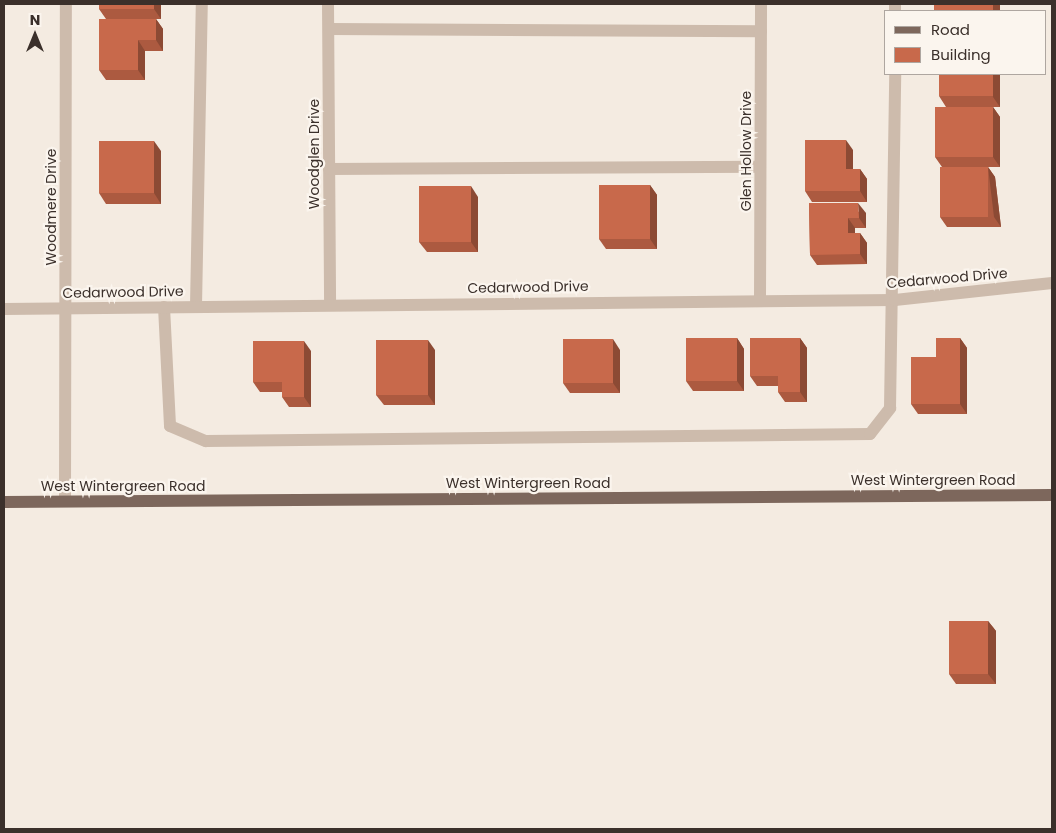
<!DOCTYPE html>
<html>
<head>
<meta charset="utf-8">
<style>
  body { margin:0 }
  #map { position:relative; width:1056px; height:833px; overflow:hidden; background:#f4ebe1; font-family:Poppins,sans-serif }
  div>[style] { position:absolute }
  .minor>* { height:12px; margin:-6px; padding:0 6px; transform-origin:6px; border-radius:6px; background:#cdbbac }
  .major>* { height:12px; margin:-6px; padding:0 6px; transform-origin:6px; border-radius:6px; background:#7d675c }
  .wall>* { inset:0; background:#ac5a40 }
  .shaded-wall>* { inset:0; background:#8c4a34; transform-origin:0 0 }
  .building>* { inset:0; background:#c8694b; transform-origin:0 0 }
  span { translate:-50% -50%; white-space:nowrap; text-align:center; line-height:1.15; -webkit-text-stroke:4.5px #fbf5ee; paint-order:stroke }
  .street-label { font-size:14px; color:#3b302b }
  .frame { position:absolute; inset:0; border:5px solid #3b302b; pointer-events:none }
  .legend { position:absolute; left:884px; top:10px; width:162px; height:65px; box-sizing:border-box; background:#fbf5ee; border:1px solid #aea6a0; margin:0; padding:6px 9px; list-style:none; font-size:15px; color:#3b302b }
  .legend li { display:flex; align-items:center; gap:10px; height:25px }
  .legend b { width:25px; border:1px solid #aea6a0 }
  .north { position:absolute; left:10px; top:10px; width:50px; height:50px; -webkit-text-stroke:4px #fbf5ee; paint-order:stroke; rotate:0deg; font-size:14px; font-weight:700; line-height:20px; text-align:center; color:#3b302b }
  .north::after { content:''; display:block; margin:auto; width:18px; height:22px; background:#3b302b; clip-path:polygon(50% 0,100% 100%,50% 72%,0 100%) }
</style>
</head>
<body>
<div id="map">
  <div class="minor">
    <div style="left:328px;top:4px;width:300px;rotate:89.6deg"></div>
    <div style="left:895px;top:4px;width:7px;rotate:90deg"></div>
    <div style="left:329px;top:29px;width:432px;rotate:0.3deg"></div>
    <div style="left:329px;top:169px;width:431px;rotate:-0.3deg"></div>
    <div style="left:760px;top:299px;width:295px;rotate:-89.8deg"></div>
    <div style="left:196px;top:306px;width:302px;rotate:-88.9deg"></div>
    <div style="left:164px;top:307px;width:119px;rotate:87.1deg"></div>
    <div style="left:170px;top:426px;width:39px;rotate:23deg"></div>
    <div style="left:206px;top:441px;width:664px;rotate:-0.6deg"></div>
    <div style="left:870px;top:434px;width:33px;rotate:-52deg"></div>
    <div style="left:890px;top:408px;width:334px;rotate:-89.1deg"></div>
    <div style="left:4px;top:309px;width:891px;rotate:-0.58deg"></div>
    <div style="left:895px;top:300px;width:158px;rotate:-6.2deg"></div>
    <div style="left:65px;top:501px;width:497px;rotate:-89.9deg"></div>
  </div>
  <div class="major">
    <div style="left:4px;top:502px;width:1048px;rotate:-0.38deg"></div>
  </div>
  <div class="wall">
    <div style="clip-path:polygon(161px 4px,161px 19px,156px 19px,163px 29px,163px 51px,145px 51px,145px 80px,106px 80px,99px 70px,106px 19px,99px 9px)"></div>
    <div style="clip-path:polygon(939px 74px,1000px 74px,1000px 107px,993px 107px,1000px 117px,1000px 167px,988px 167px,995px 177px,1001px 227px,947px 227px,940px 217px,942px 167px,935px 157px,946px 107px,939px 96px)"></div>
    <div style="clip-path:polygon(853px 150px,853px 169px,860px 169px,867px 179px,867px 202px,812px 202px,805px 191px)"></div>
    <div style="clip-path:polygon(161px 151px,161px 204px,106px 204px,99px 193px)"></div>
    <div style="clip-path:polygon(650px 185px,657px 195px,657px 249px,606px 249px,599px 239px)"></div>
    <div style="clip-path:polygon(478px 197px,478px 252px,427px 252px,419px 242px)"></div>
    <div style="clip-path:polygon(809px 203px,866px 213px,866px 228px,855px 228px,855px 233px,860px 233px,867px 243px,867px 264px,817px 265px,810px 255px)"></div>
    <div style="clip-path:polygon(737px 338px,744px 349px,744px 391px,693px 391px,686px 381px)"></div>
    <div style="clip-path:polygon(800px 338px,807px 348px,807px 402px,785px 402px,778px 392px,778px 386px,757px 386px,750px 376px)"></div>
    <div style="clip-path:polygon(960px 338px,967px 348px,967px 414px,918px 414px,911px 404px,936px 357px)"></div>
    <div style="clip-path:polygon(435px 350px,435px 405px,384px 405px,376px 395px)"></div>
    <div style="clip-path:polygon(620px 350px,620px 393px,570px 393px,563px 383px)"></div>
    <div style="clip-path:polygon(311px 351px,311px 407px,289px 407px,282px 397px,282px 392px,260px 392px,253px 382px)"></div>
    <div style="clip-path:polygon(988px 621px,996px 631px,996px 684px,956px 684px,949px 674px)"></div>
  </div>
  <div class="shaded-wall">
    <div style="clip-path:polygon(154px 4px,161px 4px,161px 19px,154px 9px)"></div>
    <div style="left:993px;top:4px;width:7px;height:7px"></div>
    <div style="clip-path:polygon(156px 19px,163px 29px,163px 51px,156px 40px)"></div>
    <div style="clip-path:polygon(138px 40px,145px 51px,145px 80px,138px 70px)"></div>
    <div style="clip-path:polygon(993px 74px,1000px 74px,1000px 107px,993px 97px)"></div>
    <div style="clip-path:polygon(993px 107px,1000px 117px,1000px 167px,993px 157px)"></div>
    <div style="clip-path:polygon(846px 140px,853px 150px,853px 179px,846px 169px)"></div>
    <div style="clip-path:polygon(154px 141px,161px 151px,161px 204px,154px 193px)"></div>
    <div style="clip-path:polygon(988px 167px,995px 177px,1001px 227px,994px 217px)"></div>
    <div style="clip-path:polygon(860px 169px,867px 179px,867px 202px,860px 191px)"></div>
    <div style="clip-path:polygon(650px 185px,657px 195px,657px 249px,650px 239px)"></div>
    <div style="clip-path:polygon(471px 186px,478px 197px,478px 252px,471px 242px)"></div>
    <div style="clip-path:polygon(858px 203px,866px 213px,866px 228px,859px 218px)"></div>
    <div style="clip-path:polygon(848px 218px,855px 228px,855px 244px,848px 233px)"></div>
    <div style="clip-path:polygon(860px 233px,867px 243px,867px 264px,860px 254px)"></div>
    <div style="clip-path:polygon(737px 338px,744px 349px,744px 391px,737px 381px)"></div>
    <div style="clip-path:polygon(800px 338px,807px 348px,807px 402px,800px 392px)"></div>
    <div style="clip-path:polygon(960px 338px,967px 348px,967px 414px,960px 404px)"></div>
    <div style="clip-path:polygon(613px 339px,620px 350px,620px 393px,613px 383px)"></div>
    <div style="clip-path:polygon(428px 340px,435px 350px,435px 405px,428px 395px)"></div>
    <div style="clip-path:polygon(304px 341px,311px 351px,311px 407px,304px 397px)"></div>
    <div style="clip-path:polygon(988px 621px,996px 631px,996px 684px,988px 674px)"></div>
  </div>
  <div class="building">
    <div style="left:99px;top:4px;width:55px;height:5px"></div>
    <div style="left:934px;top:4px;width:59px;height:7px"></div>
    <div style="clip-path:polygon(99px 19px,156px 19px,156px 40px,138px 40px,138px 70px,99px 70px)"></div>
    <div style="left:939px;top:74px;width:54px;height:22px"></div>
    <div style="left:935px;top:107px;width:58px;height:50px"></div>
    <div style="clip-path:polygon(805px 140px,846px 140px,846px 169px,860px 169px,860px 191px,805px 191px)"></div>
    <div style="left:99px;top:141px;width:55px;height:52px"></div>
    <div style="left:940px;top:167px;width:48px;height:50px"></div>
    <div style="left:599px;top:185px;width:51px;height:54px"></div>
    <div style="left:419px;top:186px;width:52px;height:56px"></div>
    <div style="clip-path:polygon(809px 203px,858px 203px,859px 218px,848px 218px,848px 233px,860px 233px,860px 254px,810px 255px)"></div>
    <div style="left:686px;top:338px;width:51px;height:43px"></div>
    <div style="clip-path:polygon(750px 338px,800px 338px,800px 392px,778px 392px,778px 376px,750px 376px)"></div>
    <div style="clip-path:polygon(936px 338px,960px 338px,960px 404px,911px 404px,911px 357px,936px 357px)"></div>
    <div style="left:563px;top:339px;width:50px;height:44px"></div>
    <div style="left:376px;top:340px;width:52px;height:55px"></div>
    <div style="clip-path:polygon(253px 341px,304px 341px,304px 397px,282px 397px,282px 382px,253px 382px)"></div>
    <div style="left:949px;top:621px;width:39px;height:53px"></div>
  </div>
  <div class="street-label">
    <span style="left:746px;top:151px;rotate:-90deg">Glen Hollow Drive</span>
    <span style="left:314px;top:154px;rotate:-90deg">Woodglen Drive</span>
    <span style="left:51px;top:207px;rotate:-90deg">Woodmere Drive</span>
    <span style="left:947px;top:278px;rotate:-5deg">Cedarwood Drive</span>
    <span style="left:528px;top:287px;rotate:-1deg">Cedarwood Drive</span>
    <span style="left:123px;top:292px;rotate:-1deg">Cedarwood Drive</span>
    <span style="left:933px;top:480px">West Wintergreen Road</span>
    <span style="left:528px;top:483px">West Wintergreen Road</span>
    <span style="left:123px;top:486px">West Wintergreen Road</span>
  </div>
  <div class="frame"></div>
  <ul class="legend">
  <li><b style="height:6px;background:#7d675c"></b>Road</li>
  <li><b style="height:14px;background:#c8694b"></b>Building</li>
  </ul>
  <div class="north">N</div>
</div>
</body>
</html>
